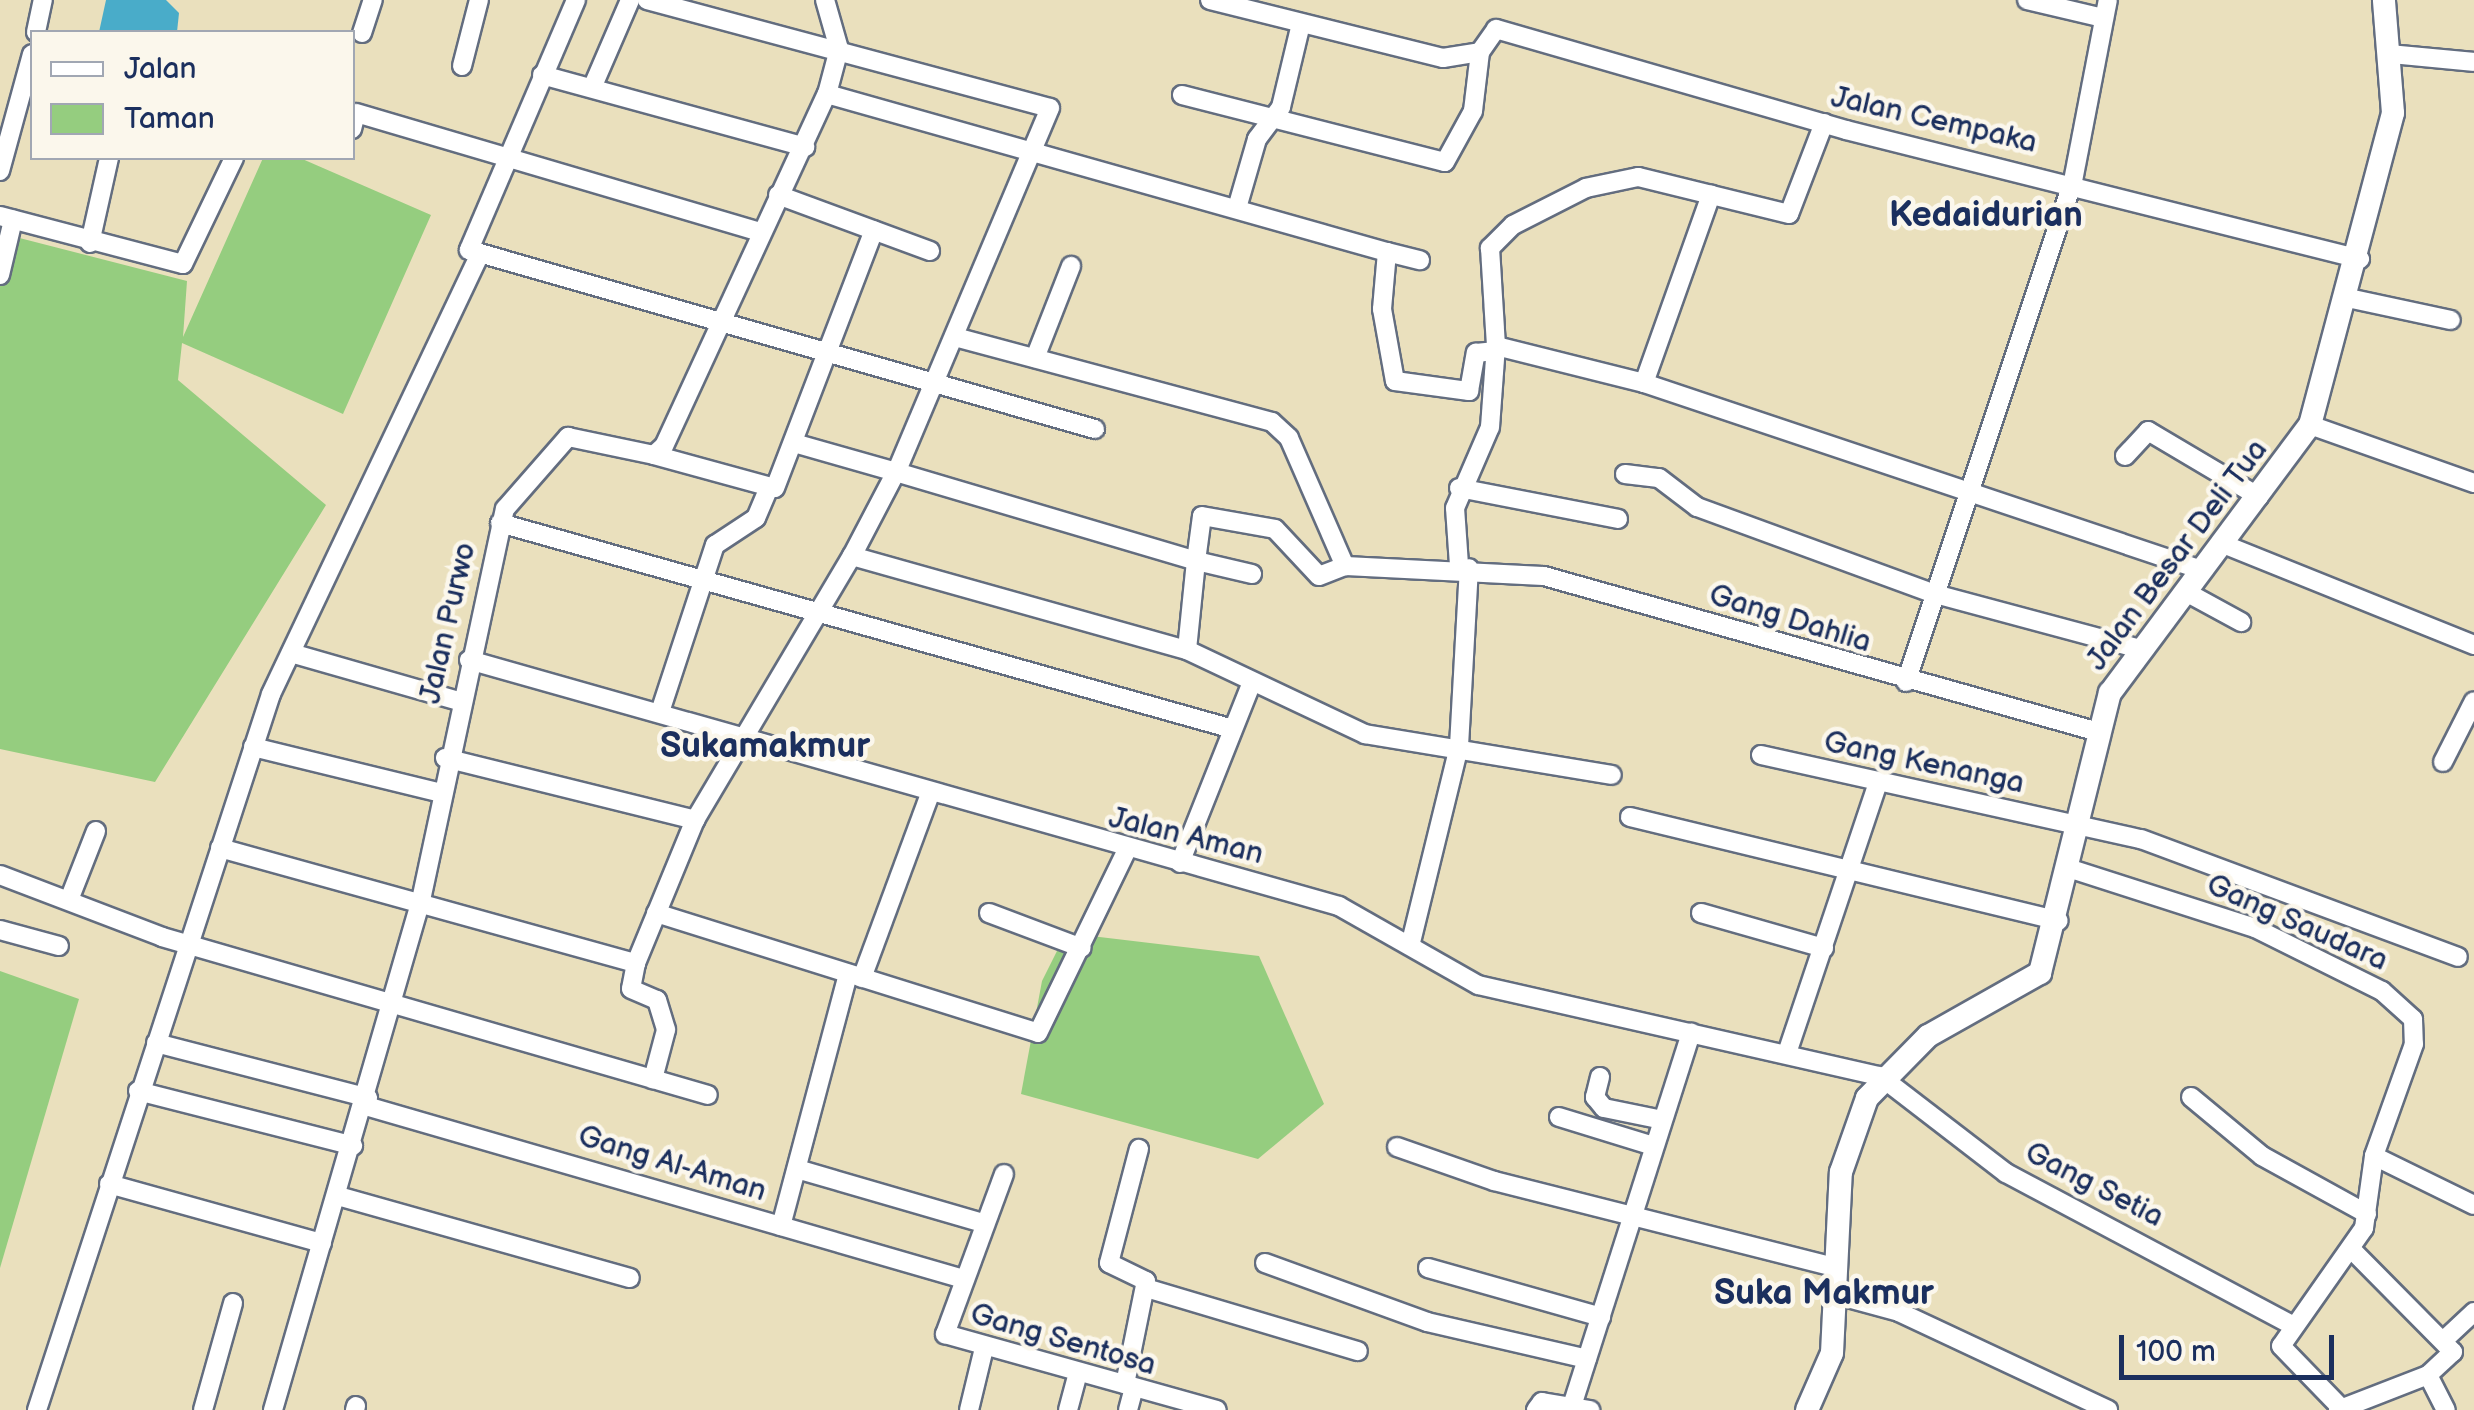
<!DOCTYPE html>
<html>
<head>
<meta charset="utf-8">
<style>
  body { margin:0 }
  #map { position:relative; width:2474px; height:1410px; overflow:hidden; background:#eae0bd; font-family:"Balsamiq Sans",sans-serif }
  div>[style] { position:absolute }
  .green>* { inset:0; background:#95cd7f }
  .water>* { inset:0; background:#49acc9 }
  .roads { filter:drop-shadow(2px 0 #636d7f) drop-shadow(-2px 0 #636d7f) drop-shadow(0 2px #636d7f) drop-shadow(0 -2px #636d7f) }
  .minor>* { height:18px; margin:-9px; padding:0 9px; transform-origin:9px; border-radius:9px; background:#fff }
  .major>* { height:22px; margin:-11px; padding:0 11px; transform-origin:11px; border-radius:11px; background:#fff }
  span { translate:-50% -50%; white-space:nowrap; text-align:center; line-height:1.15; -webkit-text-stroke:9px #fbf7ec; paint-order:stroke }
  .street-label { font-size:30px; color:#1b2f5e }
  .quarter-label { font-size:35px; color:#1b2f5e; font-weight:700 }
  .legend { position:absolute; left:30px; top:30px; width:325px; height:130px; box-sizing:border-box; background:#fbf7ec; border:2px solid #a1a7b3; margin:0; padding:12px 18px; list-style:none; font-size:30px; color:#1b2f5e }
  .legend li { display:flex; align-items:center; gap:20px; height:50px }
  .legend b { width:50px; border:2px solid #a1a7b3 }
  .scale { position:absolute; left:2119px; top:1335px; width:215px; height:45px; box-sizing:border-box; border:5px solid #1b2f5e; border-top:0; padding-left:12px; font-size:30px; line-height:35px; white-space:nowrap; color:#1b2f5e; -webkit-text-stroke:8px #fbf7ec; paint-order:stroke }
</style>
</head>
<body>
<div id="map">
  <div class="green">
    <div style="clip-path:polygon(263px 158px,300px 158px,431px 215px,343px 414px,182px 343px,178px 380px,326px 505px,155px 782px,0 749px,0 233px,187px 281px,183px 337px)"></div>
    <div style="clip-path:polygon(1066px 933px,1259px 956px,1324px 1104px,1258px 1159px,1021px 1094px,1042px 981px)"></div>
    <div style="clip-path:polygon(0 971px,79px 999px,0 1268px)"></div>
  </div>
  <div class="water">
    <div style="clip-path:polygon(106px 0,166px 0,179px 13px,177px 32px,99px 32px)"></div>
  </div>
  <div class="roads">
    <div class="minor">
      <div style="left:576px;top:0;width:272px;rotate:113.2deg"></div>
      <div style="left:469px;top:250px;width:651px;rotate:15.96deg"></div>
      <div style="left:647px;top:0;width:417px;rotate:15deg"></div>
      <div style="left:1050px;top:108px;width:395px;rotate:112.9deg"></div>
      <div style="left:896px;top:472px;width:102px;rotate:-164.1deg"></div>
      <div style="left:1210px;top:0;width:240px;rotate:14deg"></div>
      <div style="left:1443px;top:58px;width:37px;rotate:-9deg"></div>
      <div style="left:1480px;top:52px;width:28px;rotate:-55deg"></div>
      <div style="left:1496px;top:29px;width:364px;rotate:16.1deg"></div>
      <div style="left:1846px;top:130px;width:530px;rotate:14.09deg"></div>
      <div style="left:2027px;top:0;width:78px;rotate:13.3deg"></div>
      <div style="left:36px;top:32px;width:33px;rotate:-78deg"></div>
      <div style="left:362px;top:33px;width:35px;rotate:-72deg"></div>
      <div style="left:2390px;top:54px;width:84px;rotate:5.4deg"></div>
      <div style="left:462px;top:66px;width:68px;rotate:-75.6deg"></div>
      <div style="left:542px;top:75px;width:273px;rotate:15.3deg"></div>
      <div style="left:592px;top:88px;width:96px;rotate:-66.6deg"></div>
      <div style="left:827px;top:94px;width:582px;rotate:15.76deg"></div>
      <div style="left:1387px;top:252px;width:57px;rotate:95deg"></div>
      <div style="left:1382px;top:309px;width:73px;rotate:79.8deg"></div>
      <div style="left:1395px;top:381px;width:75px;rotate:7.7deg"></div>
      <div style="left:1469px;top:391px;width:39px;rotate:-80deg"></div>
      <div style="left:1476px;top:353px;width:20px;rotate:-6deg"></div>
      <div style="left:1182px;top:95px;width:271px;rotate:14.3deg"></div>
      <div style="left:1445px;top:162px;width:58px;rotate:-61.2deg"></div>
      <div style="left:1473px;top:111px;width:59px;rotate:-83.2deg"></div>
      <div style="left:1824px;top:123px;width:97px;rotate:111deg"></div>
      <div style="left:1789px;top:214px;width:155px;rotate:-166.2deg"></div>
      <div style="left:1638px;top:177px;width:53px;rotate:168.1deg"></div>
      <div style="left:1586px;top:188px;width:82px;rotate:153.1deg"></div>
      <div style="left:1513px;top:225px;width:33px;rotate:135deg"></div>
      <div style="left:1490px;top:248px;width:98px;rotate:86.5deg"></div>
      <div style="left:1496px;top:346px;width:153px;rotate:14deg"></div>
      <div style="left:1644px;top:383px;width:589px;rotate:18.53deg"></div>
      <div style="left:352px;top:129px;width:16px;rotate:-76deg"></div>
      <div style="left:356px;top:113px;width:418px;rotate:16.4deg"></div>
      <div style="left:0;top:171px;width:121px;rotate:-74.7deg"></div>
      <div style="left:778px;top:195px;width:162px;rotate:20.2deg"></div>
      <div style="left:1237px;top:208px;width:72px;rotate:-73.8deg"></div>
      <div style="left:1257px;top:139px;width:40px;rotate:-53deg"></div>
      <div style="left:1281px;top:107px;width:85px;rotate:-76.5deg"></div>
      <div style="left:0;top:216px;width:189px;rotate:14.7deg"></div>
      <div style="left:183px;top:264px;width:118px;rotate:-64.3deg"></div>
      <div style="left:90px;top:243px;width:87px;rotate:-77.4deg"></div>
      <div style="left:1387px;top:252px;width:34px;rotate:14deg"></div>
      <div style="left:0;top:275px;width:57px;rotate:-76.7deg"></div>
      <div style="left:2348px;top:298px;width:105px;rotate:12.1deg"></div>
      <div style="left:955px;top:337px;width:328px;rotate:15deg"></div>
      <div style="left:1272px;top:422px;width:23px;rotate:43deg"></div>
      <div style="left:1289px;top:438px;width:140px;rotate:66.4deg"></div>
      <div style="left:1345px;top:566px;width:199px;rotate:2.9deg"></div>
      <div style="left:1544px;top:576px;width:572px;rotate:15.71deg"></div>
      <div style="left:1035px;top:358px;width:99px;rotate:-68.6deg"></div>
      <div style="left:1644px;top:383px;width:200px;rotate:-70.4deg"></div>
      <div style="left:2310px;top:425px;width:174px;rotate:19.5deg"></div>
      <div style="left:654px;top:455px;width:125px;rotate:15.3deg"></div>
      <div style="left:775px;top:488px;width:276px;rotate:-69deg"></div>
      <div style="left:2125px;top:456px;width:34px;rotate:-47deg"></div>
      <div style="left:2148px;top:431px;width:129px;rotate:30.7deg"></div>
      <div style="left:1625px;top:474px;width:34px;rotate:7deg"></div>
      <div style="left:1659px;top:478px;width:48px;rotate:37.3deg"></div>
      <div style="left:1697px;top:507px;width:253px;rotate:20.1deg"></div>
      <div style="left:1935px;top:594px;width:212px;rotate:15deg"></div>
      <div style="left:1459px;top:488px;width:162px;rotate:11deg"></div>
      <div style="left:500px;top:523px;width:761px;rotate:15.7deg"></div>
      <div style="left:2223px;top:544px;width:271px;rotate:21.9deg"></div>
      <div style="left:852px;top:556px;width:95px;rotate:-62.4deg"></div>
      <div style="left:896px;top:472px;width:313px;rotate:16.5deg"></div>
      <div style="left:1196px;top:561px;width:89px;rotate:95.8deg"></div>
      <div style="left:1459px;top:565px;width:57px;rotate:-94deg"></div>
      <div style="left:1455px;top:508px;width:88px;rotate:-66.6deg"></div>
      <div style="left:1490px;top:427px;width:81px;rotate:-85.8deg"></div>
      <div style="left:1252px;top:574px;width:57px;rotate:-166.9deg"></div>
      <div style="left:1196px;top:561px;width:45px;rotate:-82.4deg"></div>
      <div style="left:1202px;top:516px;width:74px;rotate:10.1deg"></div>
      <div style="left:1275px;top:529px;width:64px;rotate:46.9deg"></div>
      <div style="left:1319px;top:576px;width:28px;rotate:-21deg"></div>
      <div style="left:2186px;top:592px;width:63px;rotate:28.6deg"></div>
      <div style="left:291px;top:653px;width:174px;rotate:16deg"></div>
      <div style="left:469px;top:660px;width:904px;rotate:15.79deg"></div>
      <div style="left:1339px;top:906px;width:160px;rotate:29.6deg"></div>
      <div style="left:1478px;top:985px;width:412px;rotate:12.8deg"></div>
      <div style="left:1880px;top:1076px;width:159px;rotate:37.6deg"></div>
      <div style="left:2006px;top:1173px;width:326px;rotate:28deg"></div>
      <div style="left:1906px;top:682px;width:528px;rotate:-71.57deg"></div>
      <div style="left:2073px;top:181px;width:184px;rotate:-79.1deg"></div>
      <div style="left:660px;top:712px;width:176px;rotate:-71.8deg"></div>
      <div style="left:715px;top:545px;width:49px;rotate:-33.4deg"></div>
      <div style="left:756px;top:518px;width:30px;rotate:-67deg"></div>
      <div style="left:253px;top:747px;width:194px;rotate:13.7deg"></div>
      <div style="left:1761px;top:755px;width:389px;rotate:12.5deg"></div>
      <div style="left:2141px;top:839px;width:338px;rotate:20.4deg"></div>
      <div style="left:445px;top:758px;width:258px;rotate:13.9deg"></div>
      <div style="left:2443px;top:762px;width:68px;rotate:-63.1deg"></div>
      <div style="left:1630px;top:817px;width:441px;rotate:13.6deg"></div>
      <div style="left:220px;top:848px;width:432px;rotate:15.5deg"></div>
      <div style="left:636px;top:963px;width:155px;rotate:-67.6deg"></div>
      <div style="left:695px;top:820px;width:307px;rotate:-59.3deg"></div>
      <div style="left:852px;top:556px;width:348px;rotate:15.7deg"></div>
      <div style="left:1187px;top:650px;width:197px;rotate:25.3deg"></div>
      <div style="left:1365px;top:734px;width:250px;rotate:9.4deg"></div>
      <div style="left:1180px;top:863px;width:192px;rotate:-68.3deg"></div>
      <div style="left:2068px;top:868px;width:196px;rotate:17.8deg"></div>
      <div style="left:2255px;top:928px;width:142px;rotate:26.4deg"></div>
      <div style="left:2382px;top:991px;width:42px;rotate:42.1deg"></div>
      <div style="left:2413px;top:1019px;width:25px;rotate:88deg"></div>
      <div style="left:2414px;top:1044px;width:119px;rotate:109.7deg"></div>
      <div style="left:2374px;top:1156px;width:73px;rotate:97.9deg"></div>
      <div style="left:2364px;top:1228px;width:144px;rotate:125.1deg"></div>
      <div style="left:2281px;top:1346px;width:86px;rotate:45.9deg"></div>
      <div style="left:0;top:875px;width:173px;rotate:20.9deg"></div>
      <div style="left:162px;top:937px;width:568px;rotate:16.14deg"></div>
      <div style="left:69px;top:900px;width:74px;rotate:-68.6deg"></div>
      <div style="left:656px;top:913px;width:400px;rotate:17.4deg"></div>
      <div style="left:1038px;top:1033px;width:201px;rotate:-64.1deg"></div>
      <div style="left:989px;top:913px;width:99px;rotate:20.6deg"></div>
      <div style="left:1701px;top:913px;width:128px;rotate:15.9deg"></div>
      <div style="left:0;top:930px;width:61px;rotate:15.2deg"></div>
      <div style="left:1411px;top:942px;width:202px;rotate:-76.2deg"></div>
      <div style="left:1459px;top:746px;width:178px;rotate:-86.8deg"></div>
      <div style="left:636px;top:963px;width:26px;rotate:101deg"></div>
      <div style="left:631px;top:989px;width:28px;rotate:23deg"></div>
      <div style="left:657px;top:1000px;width:31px;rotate:73deg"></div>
      <div style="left:666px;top:1030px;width:51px;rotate:104.9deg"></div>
      <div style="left:862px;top:978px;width:196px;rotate:-69.7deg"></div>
      <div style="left:156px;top:1043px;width:219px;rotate:14.5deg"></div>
      <div style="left:1787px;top:1053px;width:286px;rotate:-71.4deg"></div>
      <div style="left:1600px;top:1077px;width:21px;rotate:104deg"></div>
      <div style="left:1595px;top:1097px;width:14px;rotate:51deg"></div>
      <div style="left:1604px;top:1108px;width:55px;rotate:11.5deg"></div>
      <div style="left:138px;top:1091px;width:222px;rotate:14.3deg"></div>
      <div style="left:2191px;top:1097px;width:92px;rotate:39.7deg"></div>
      <div style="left:2262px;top:1156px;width:120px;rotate:28.9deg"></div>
      <div style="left:366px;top:1106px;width:618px;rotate:16.15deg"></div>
      <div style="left:1559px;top:1117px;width:95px;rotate:17.1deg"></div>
      <div style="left:1397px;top:1147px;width:103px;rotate:19.3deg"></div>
      <div style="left:1494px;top:1181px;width:351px;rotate:14.2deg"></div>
      <div style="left:2374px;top:1156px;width:111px;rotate:26.1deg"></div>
      <div style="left:797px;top:1169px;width:194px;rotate:16.2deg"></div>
      <div style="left:1004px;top:1174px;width:171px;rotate:110.2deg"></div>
      <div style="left:945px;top:1334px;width:282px;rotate:15.6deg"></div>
      <div style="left:109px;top:1184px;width:221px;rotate:15.5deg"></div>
      <div style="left:338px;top:1196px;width:303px;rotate:15.7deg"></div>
      <div style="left:781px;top:1226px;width:261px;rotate:-75.1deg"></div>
      <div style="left:1265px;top:1263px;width:172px;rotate:20deg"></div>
      <div style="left:1427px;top:1322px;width:164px;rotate:13deg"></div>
      <div style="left:1428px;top:1268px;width:180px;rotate:15.8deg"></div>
      <div style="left:1146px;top:1288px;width:221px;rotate:16.6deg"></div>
      <div style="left:1837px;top:1295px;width:64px;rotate:15.3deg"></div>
      <div style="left:1899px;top:1312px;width:231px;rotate:25.1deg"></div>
      <div style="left:2444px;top:1340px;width:41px;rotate:-43deg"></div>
      <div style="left:2428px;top:1375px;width:39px;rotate:63deg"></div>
      <div style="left:1125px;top:1384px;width:105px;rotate:-78.5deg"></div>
      <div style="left:1146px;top:1281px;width:41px;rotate:-154.1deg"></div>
      <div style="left:1109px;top:1263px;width:118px;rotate:-75.3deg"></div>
      <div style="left:1572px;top:1406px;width:392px;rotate:-72.3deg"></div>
      <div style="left:37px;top:1410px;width:753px;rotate:-71.9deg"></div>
      <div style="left:271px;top:694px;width:487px;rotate:-64.6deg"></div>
      <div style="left:203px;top:1410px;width:111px;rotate:-74.3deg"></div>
      <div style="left:273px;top:1410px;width:531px;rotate:-73.82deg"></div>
      <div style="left:421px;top:900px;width:400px;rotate:-77.9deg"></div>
      <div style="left:505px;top:509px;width:96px;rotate:-48.8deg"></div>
      <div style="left:568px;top:437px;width:88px;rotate:11.8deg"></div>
      <div style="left:654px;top:455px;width:13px;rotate:-42deg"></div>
      <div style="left:664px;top:446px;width:388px;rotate:-65.2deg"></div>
      <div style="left:827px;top:94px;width:47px;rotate:-75.1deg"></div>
      <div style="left:839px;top:49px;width:51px;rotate:-105.9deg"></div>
      <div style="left:355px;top:1410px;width:4px;rotate:-76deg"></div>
      <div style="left:969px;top:1410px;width:64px;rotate:-76.4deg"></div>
      <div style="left:1068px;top:1410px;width:39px;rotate:-75deg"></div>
      <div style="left:1128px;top:1410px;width:23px;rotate:-75deg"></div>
      <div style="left:1536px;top:1410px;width:10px;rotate:-53deg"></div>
      <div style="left:1542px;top:1402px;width:49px;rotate:9.5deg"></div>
      <div style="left:2338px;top:1410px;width:97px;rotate:-21.3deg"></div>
      <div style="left:2428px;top:1375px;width:34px;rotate:-43deg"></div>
      <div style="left:2453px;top:1352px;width:141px;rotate:-134.7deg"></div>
    </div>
    <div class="major">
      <div style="left:1807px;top:1410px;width:62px;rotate:-66.3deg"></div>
      <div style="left:1832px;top:1353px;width:181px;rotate:-87.2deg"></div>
      <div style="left:1841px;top:1172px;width:78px;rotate:-70.6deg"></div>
      <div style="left:1867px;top:1098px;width:87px;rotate:-45.5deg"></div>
      <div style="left:1928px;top:1036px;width:129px;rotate:-29.4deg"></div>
      <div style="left:2040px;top:973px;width:289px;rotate:-76deg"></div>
      <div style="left:2110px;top:693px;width:334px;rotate:-53.3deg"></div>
      <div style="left:2310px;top:425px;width:323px;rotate:-75.1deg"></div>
      <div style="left:2393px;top:113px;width:113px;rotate:-94.6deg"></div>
    </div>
  </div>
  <div class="street-label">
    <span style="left:1934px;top:120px;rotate:13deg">Jalan Cempaka</span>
    <span style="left:2177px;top:555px;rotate:-53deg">Jalan Besar Deli Tua</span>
    <span style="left:1790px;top:619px;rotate:17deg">Gang Dahlia</span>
    <span style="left:448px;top:623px;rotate:-77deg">Jalan Purwo</span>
    <span style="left:1924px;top:763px;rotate:12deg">Gang Kenanga</span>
    <span style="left:1186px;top:836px;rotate:14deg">Jalan Aman</span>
    <span style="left:2297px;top:923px;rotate:24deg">Gang Saudara</span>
    <span style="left:672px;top:1164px;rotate:17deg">Gang Al-Aman</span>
    <span style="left:2094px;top:1185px;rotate:27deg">Gang Setia</span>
    <span style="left:1063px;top:1340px;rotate:16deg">Gang Sentosa</span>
  </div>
  <div class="quarter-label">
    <span style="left:1986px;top:216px">Kedaidurian</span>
    <span style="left:765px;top:747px">Sukamakmur</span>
    <span style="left:1824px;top:1294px">Suka Makmur</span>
  </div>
  <ul class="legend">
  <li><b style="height:12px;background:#fff"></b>Jalan</li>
  <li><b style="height:28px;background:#95cd7f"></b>Taman</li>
  </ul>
  <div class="scale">100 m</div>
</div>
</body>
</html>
